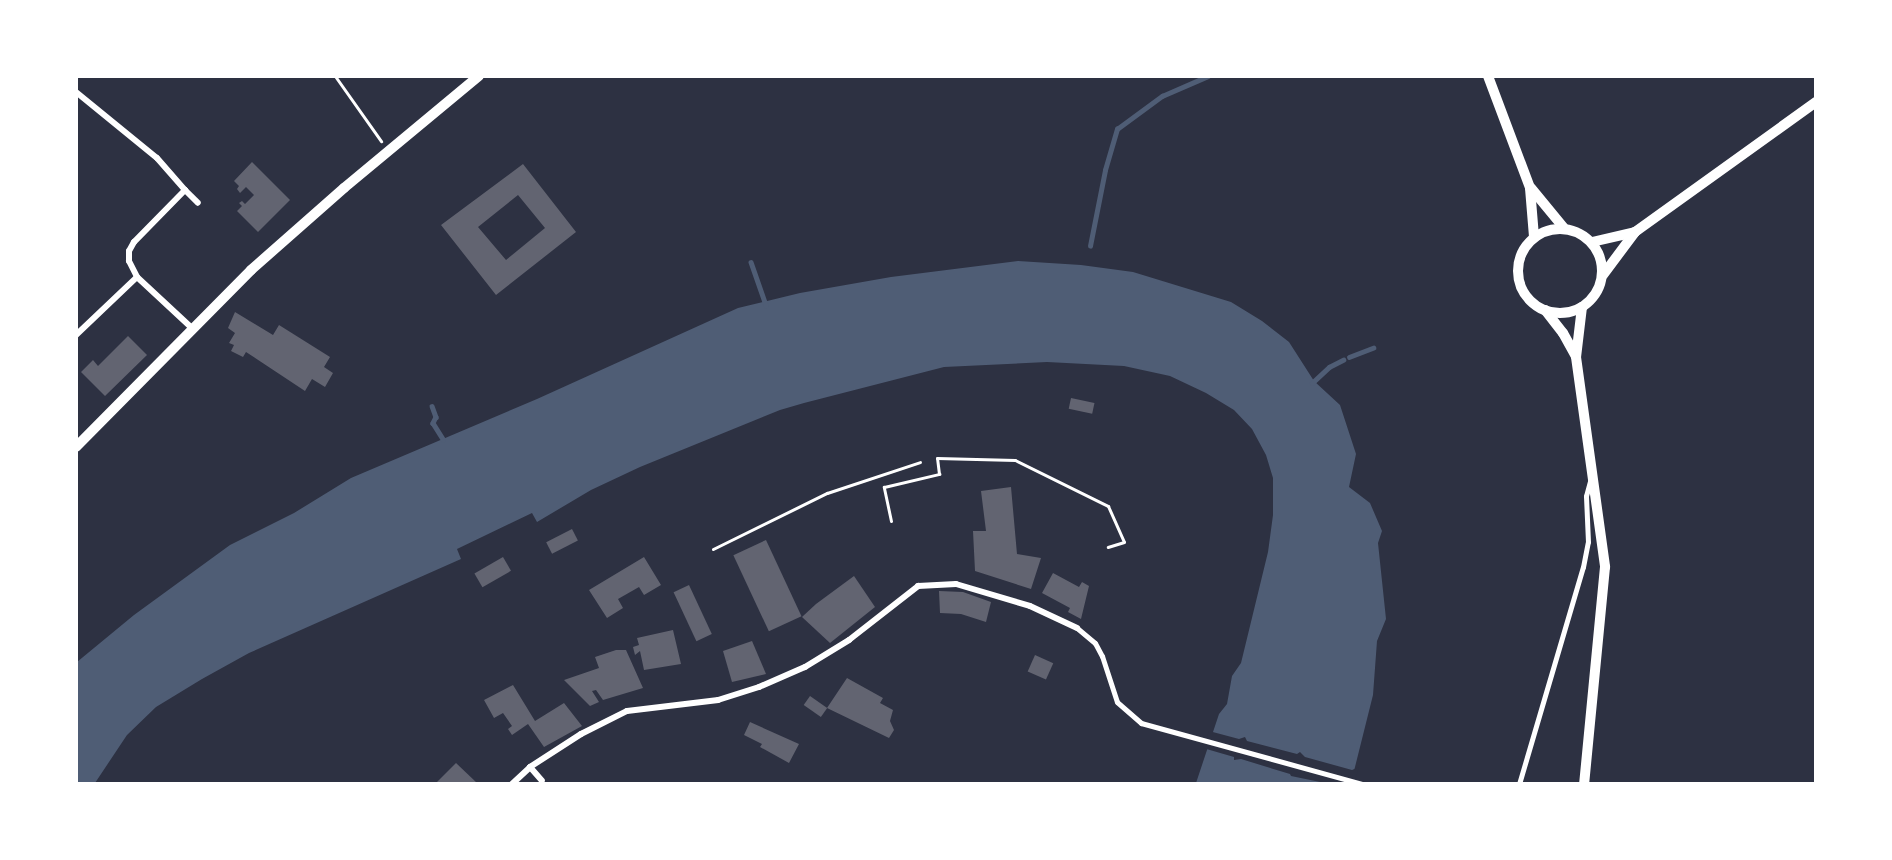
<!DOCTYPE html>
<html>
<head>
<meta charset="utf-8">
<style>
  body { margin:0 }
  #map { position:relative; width:1892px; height:860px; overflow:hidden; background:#2d3142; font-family:"IBM Plex Sans",sans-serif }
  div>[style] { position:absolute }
  .water>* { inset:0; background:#4f5d75 }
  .pier>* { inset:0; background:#2d3142 }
  .stream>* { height:4.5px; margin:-2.25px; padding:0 2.25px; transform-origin:2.25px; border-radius:2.25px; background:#4f5d75 }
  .building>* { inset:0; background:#626471; transform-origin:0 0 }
  .path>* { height:3px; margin:-1.5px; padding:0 1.5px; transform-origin:1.5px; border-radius:1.5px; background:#fff }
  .pedestrian>* { height:5px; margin:-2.5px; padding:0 2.5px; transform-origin:2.5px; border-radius:2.5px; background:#fff }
  .minor>* { height:6px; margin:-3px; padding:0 3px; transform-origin:3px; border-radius:3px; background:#fff }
  .tertiary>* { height:10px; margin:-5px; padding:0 5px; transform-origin:5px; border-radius:5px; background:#fff }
  .tertiary>.ring { margin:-5px; padding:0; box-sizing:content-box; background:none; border:10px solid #fff; border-radius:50% }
  span { translate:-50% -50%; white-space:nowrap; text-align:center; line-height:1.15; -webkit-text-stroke:4.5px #fff; paint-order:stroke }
  .frame { position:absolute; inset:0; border:78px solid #fff; pointer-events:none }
</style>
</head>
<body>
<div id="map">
  <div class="water">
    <div style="clip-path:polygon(1018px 261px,1081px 265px,1133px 272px,1231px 302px,1262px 321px,1289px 342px,1314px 381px,1340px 405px,1356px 454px,1349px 487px,1370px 503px,1382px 531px,1378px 543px,1386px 619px,1377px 641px,1373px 695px,1351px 783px,1196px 783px,1219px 714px,1227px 704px,1232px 676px,1241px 663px,1268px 552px,1273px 515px,1273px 478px,1266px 455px,1252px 429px,1234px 410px,1206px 393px,1170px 376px,1124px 366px,1047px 362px,944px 367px,804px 403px,780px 410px,640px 467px,591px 490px,537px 522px,532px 513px,457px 549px,461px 559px,249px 653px,202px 679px,156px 707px,127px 735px,95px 783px,77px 784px,77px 662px,134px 615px,230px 545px,294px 513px,351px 478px,537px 399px,738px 308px,800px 293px,891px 277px)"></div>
  </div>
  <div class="pier">
    <div style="clip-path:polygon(1209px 731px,1239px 739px,1245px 737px,1247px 741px,1297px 754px,1300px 752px,1305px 757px,1352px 770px,1359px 767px,1354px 784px,1325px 783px,1291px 776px,1290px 774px,1241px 759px,1234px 760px,1234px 757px,1203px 748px)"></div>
  </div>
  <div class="stream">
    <div style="left:1090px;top:246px;width:77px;rotate:-78.8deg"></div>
    <div style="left:1105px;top:170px;width:43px;rotate:-73.7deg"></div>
    <div style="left:1117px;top:129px;width:56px;rotate:-36.3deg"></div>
    <div style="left:1162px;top:96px;width:50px;rotate:-23.5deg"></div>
    <div style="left:751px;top:262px;width:46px;rotate:70.8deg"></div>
    <div style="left:1349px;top:357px;width:26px;rotate:-21deg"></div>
    <div style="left:1312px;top:383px;width:23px;rotate:-43deg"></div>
    <div style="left:1329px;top:367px;width:16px;rotate:-27deg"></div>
    <div style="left:432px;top:406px;width:12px;rotate:70deg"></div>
    <div style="left:436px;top:417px;width:7px;rotate:117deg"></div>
    <div style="left:433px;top:423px;width:19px;rotate:58deg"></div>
  </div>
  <div class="building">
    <div style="clip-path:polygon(252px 162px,290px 200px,258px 232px,237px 211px,242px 206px,239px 203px,242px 201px,245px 204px,254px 195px,246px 187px,240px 193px,237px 189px,239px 186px,234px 181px)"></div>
    <div style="clip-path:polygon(evenodd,523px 164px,576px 232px,496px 295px,441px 225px,523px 164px,518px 195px,545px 228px,506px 260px,478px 227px,518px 195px)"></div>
    <div style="clip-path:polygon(235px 312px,273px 335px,279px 325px,330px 357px,324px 367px,333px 373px,325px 387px,312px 379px,305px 391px,246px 352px,243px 357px,231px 351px,234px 345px,229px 343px,235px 333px,228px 328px)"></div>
    <div style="clip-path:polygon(128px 336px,147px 355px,105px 396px,81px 372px,93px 360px,98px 366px)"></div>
    <div style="left:1071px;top:398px;width:24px;height:11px;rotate:12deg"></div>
    <div style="clip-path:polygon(1011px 487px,1017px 554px,1041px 558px,1031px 589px,975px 571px,973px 531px,986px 531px,981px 491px)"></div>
    <div style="left:572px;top:529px;width:13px;height:29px;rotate:63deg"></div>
    <div style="left:766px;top:540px;width:84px;height:36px;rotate:65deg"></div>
    <div style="left:503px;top:557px;width:16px;height:33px;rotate:60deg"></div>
    <div style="clip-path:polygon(644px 557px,661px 585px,644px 595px,639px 587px,618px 599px,623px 608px,607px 618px,589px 590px)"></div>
    <div style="clip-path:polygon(1053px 573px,1079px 587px,1082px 582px,1089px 586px,1081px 619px,1068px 612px,1070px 608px,1042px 593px)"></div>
    <div style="clip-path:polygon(854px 576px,875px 607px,830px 643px,802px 617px,816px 604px)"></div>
    <div style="left:689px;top:585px;width:54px;height:17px;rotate:65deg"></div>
    <div style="clip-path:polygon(939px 591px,963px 592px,991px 602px,986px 622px,961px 614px,940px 613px)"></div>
    <div style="clip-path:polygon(673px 630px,681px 664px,644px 670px,640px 651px,635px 655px,633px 647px,639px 645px,637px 638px)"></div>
    <div style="clip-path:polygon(752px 641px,766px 674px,732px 682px,723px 651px)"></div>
    <div style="clip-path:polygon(616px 650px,626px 650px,643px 688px,603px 700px,596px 690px,592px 691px,599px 702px,590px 706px,564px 680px,599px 668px,595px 657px)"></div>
    <div style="left:1035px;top:655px;width:20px;height:18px;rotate:24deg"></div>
    <div style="clip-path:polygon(847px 678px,883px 698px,880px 703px,893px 710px,890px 721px,894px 730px,889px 738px,827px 708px)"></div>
    <div style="clip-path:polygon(513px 685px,535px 721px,564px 703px,582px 726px,544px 747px,528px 724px,512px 735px,508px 729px,512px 726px,503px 713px,494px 718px,484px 700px)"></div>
    <div style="left:810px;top:696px;width:21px;height:11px;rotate:35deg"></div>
    <div style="clip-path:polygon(750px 722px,799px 744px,789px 763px,760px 747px,762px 744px,744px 735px)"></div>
    <div style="clip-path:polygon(456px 763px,477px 783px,436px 783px)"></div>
  </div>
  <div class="path">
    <div style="left:335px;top:76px;width:80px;rotate:54.7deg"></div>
    <div style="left:891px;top:521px;width:35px;rotate:-102deg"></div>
    <div style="left:884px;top:487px;width:57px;rotate:-13.3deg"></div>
    <div style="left:939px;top:474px;width:16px;rotate:-97deg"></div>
    <div style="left:937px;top:458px;width:78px;rotate:1.5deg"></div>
    <div style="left:1015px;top:460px;width:104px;rotate:26.3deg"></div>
    <div style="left:1108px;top:506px;width:39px;rotate:66deg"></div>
    <div style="left:1124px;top:542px;width:17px;rotate:163deg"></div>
    <div style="left:713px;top:549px;width:127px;rotate:-26.2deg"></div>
    <div style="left:827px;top:493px;width:98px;rotate:-18.4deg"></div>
  </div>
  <div class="pedestrian">
    <div style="left:1077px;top:628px;width:23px;rotate:40deg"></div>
    <div style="left:1095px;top:643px;width:15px;rotate:62deg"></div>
    <div style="left:1102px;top:656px;width:48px;rotate:71.9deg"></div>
    <div style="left:1117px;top:702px;width:32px;rotate:41deg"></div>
    <div style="left:1141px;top:723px;width:230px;rotate:15.4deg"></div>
    <div style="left:1519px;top:784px;width:226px;rotate:-73.6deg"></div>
    <div style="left:1583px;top:567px;width:25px;rotate:-79deg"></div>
    <div style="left:1588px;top:542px;width:46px;rotate:-92.5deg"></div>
    <div style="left:1586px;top:496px;width:16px;rotate:-75deg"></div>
  </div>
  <div class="minor">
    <div style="left:76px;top:92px;width:104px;rotate:39.2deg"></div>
    <div style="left:157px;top:158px;width:43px;rotate:48.8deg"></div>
    <div style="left:185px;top:190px;width:73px;rotate:134.4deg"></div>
    <div style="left:134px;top:242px;width:10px;rotate:119deg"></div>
    <div style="left:129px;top:251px;width:10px;rotate:90deg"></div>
    <div style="left:129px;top:261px;width:18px;rotate:63deg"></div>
    <div style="left:137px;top:277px;width:76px;rotate:42.9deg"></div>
    <div style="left:185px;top:190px;width:18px;rotate:45deg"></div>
    <div style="left:76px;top:335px;width:84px;rotate:-43.6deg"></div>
    <div style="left:530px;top:767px;width:18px;rotate:49deg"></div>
    <div style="left:512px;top:784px;width:25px;rotate:-43deg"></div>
    <div style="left:530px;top:767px;width:61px;rotate:-32.9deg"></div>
    <div style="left:581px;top:734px;width:51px;rotate:-26.6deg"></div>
    <div style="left:627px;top:711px;width:92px;rotate:-6.9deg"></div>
    <div style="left:718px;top:700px;width:43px;rotate:-17.6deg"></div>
    <div style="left:759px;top:687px;width:50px;rotate:-23.5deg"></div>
    <div style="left:805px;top:667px;width:52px;rotate:-31.5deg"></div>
    <div style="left:849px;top:640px;width:88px;rotate:-38deg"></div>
    <div style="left:918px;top:586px;width:38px;rotate:-3deg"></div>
    <div style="left:956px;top:584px;width:77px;rotate:16.6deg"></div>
    <div style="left:1030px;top:606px;width:52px;rotate:25.1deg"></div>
  </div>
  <div class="tertiary">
    <div style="left:1488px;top:76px;width:120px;rotate:69.4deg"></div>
    <div style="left:1530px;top:188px;width:49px;rotate:85.3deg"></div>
    <div style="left:1531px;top:188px;width:52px;rotate:50.5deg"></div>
    <div class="ring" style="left:1518px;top:229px;width:74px;height:74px"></div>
    <div style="left:1592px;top:242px;width:44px;rotate:-13.1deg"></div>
    <div style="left:1603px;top:275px;width:54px;rotate:-53.3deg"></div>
    <div style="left:1635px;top:232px;width:223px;rotate:-35.7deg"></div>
    <div style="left:1582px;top:307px;width:50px;rotate:96.8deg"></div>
    <div style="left:1576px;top:357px;width:212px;rotate:82.1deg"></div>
    <div style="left:1605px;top:567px;width:218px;rotate:95.5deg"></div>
    <div style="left:1545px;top:310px;width:29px;rotate:52deg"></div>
    <div style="left:1563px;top:333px;width:26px;rotate:61deg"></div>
    <div style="left:76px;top:447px;width:249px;rotate:-45.3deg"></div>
    <div style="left:251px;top:270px;width:124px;rotate:-41.4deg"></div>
    <div style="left:344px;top:188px;width:175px;rotate:-39.7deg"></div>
  </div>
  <div class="frame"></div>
</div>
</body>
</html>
